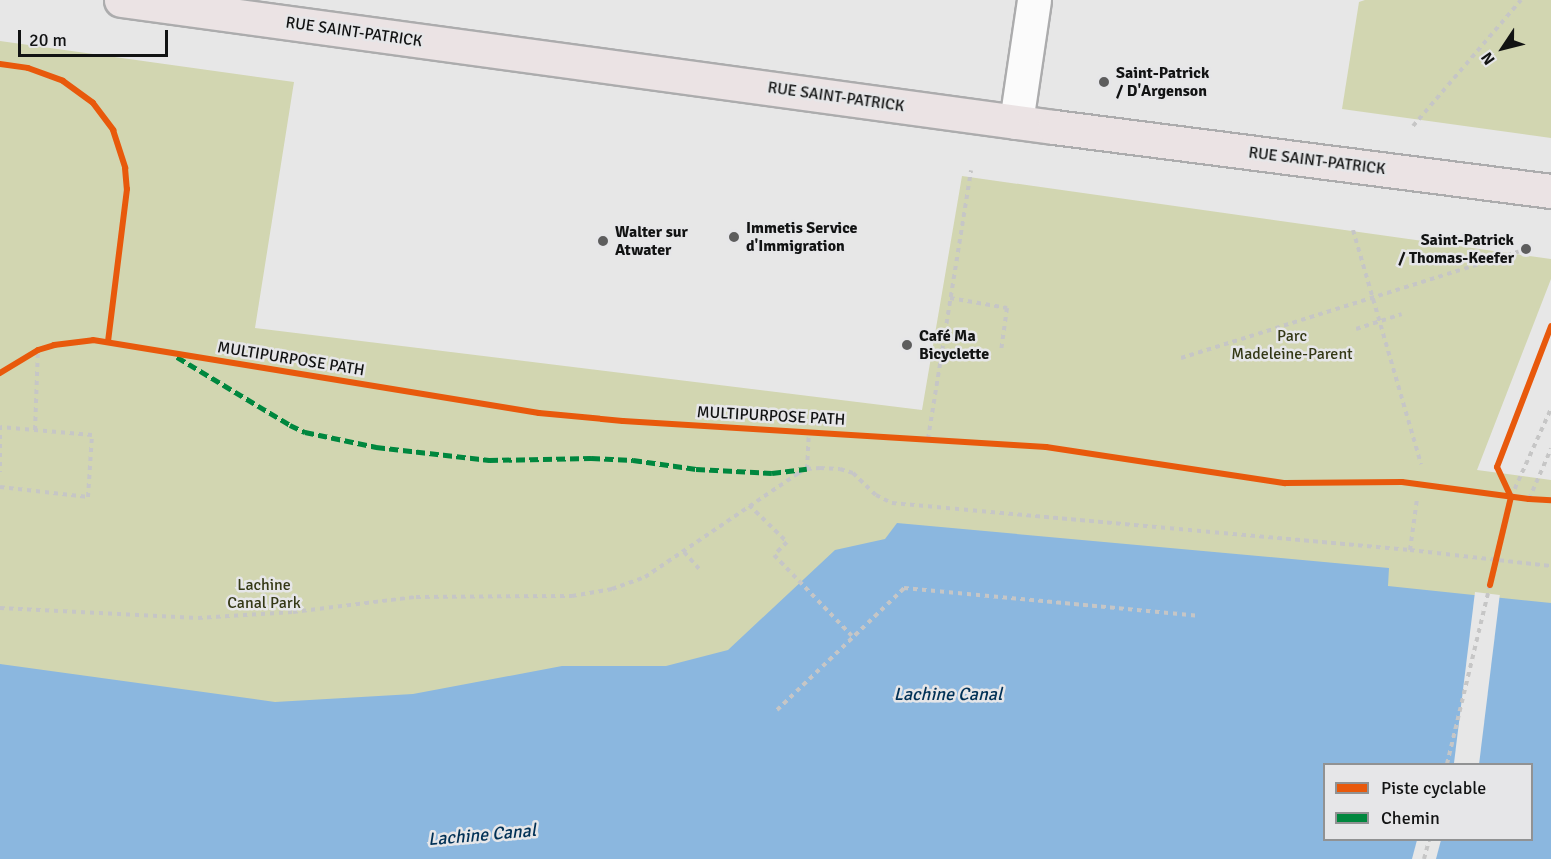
<!DOCTYPE html>
<html>
<head>
<meta charset="utf-8">
<style>
  body { margin:0 }
  #map { position:relative; width:1551px; height:859px; overflow:hidden; background:#e7e7e7; font-family:Signika,sans-serif }
  div>[style] { position:absolute }
  .green>* { inset:0; background:#d2d6b1 }
  .water>* { inset:0; background:#8bb7df }
  .pier>* { inset:0; background:#e7e7e7; transform-origin:0 0 }
  .path>* { height:4px; margin-top:-2px; transform-origin:0; background:repeating-linear-gradient(90deg,#c6c6c6 0 4.5px,transparent 0 9px) }
  .roads { filter:drop-shadow(2px 0 #acacad) drop-shadow(-2px 0 #acacad) drop-shadow(0 2px #acacad) drop-shadow(0 -2px #acacad) }
  .minor>* { height:33px; margin:-16.5px; padding:0 16.5px; transform-origin:16.5px; border-radius:16.5px; background:#fbfbfb }
  .major>* { height:33px; margin:-16.5px; padding:0 16.5px; transform-origin:16.5px; border-radius:16.5px; background:#ebe3e4 }
  .quiet>* { height:4.5px; margin-top:-2.25px; transform-origin:0; background:repeating-linear-gradient(90deg,#00873e 0 9px,transparent 0 13.5px) }
  .cycleway>* { height:6px; margin:-3px; padding:0 3px; transform-origin:3px; border-radius:3px; background:#e8590c }
  .dots>* { width:16px; height:16px; translate:-50% -50%; box-sizing:border-box; border:3px solid #e6e6e8; border-radius:50% }
  span { translate:-50% -50%; white-space:nowrap; text-align:center; line-height:1.15; -webkit-text-stroke:5px #e6e6e8; paint-order:stroke }
  .street-label { font-size:16px; color:#121313 }
  .poi-label { font-size:16px; color:#121313; font-weight:700 }
  .left { translate:0 -50%; text-align:left }
  .right { translate:-100% -50%; text-align:right }
  .park-label { font-size:16px; color:#343815 }
  .water-label { font-size:18px; color:#013156; font-style:italic }
  .legend { position:absolute; left:1323px; top:763px; width:210px; height:78px; box-sizing:border-box; background:#e6e6e8; border:2px solid #919293; margin:0; padding:8px 10px; list-style:none; font-size:18px; color:#121313 }
  .legend li { display:flex; align-items:center; gap:12px; height:30px }
  .legend b { width:30px; border:2px solid #919293 }
  .north { position:absolute; left:1473px; top:18px; width:60px; height:60px; -webkit-text-stroke:4px #e6e6e8; paint-order:stroke; rotate:235deg; font-size:16px; font-weight:700; line-height:24px; text-align:center; color:#121313 }
  .north::after { content:''; display:block; margin:auto; width:21px; height:27px; background:#121313; clip-path:polygon(50% 0,100% 100%,50% 72%,0 100%) }
  .scale { position:absolute; left:18px; top:30px; width:150px; height:27px; box-sizing:border-box; border:3px solid #121313; border-top:0; padding-left:8px; font-size:18px; line-height:21px; white-space:nowrap; color:#121313; -webkit-text-stroke:4px #e6e6e8; paint-order:stroke }
</style>
</head>
<body>
<div id="map">
  <div class="green">
    <div style="clip-path:polygon(1365px 0,1551px 0,1551px 138px,1342px 109px,1359px 2px)"></div>
    <div style="clip-path:polygon(evenodd,0 41px,294px 82px,255px 328px,922px 410px,962px 176px,1551px 259px,1551px 279px,1477px 470px,1551px 480px,1551px 859px,0 859px,0 41px,1324px 764px,1532px 764px,1532px 840px,1324px 840px,1324px 764px)"></div>
  </div>
  <div class="water">
    <div style="clip-path:polygon(evenodd,897px 523px,1389px 568px,1388px 586px,1551px 603px,1551px 859px,0 859px,0 664px,275px 702px,413px 694px,562px 666px,666px 666px,728px 650px,835px 550px,885px 539px,897px 523px,1324px 764px,1532px 764px,1532px 840px,1324px 840px,1324px 764px)"></div>
  </div>
  <div class="pier">
    <div style="left:1475px;top:592px;width:25px;height:177px;rotate:7deg"></div>
    <div style="clip-path:polygon(1417px 840px,1441px 840px,1436px 859px,1412px 859px)"></div>
  </div>
  <div class="path">
    <div style="left:1413px;top:126px;width:166px;rotate:-49.4deg"></div>
    <div style="left:1353px;top:230px;width:244px;rotate:73.8deg"></div>
    <div style="left:950px;top:298px;width:58px;rotate:10deg"></div>
    <div style="left:1007px;top:308px;width:43px;rotate:97.9deg"></div>
    <div style="left:1356px;top:329px;width:48px;rotate:-18.1deg"></div>
    <div style="left:1181px;top:358px;width:362px;rotate:-17.5deg"></div>
    <div style="left:0;top:426px;width:46px;rotate:90deg"></div>
    <div style="left:35px;top:430px;width:80px;rotate:-87.9deg"></div>
    <div style="left:928px;top:439px;width:272px;rotate:-80.9deg"></div>
    <div style="left:807px;top:469px;width:38px;rotate:-87deg"></div>
    <div style="left:0;top:487px;width:89px;rotate:6.5deg"></div>
    <div style="left:88px;top:497px;width:62px;rotate:-86.3deg"></div>
    <div style="left:92px;top:435px;width:92px;rotate:-175deg"></div>
    <div style="left:1511px;top:497px;width:97px;rotate:-65.6deg"></div>
    <div style="left:1529px;top:499px;width:55px;rotate:-66.3deg"></div>
    <div style="left:749px;top:505px;width:53px;rotate:44.2deg"></div>
    <div style="left:787px;top:542px;width:18px;rotate:135deg"></div>
    <div style="left:774px;top:555px;width:112px;rotate:46.1deg"></div>
    <div style="left:1410px;top:550px;width:51px;rotate:-82.2deg"></div>
    <div style="left:684px;top:552px;width:25px;rotate:48deg"></div>
    <div style="left:0;top:608px;width:198px;rotate:2.9deg"></div>
    <div style="left:198px;top:618px;width:95px;rotate:-3.6deg"></div>
    <div style="left:293px;top:612px;width:124px;rotate:-7deg"></div>
    <div style="left:416px;top:597px;width:156px;rotate:-0.4deg"></div>
    <div style="left:572px;top:596px;width:41px;rotate:-9.9deg"></div>
    <div style="left:612px;top:589px;width:35px;rotate:-20deg"></div>
    <div style="left:645px;top:577px;width:184px;rotate:-34.1deg"></div>
    <div style="left:797px;top:474px;width:11px;rotate:-27deg"></div>
    <div style="left:807px;top:469px;width:13px;rotate:-4deg"></div>
    <div style="left:820px;top:468px;width:20px;rotate:3deg"></div>
    <div style="left:840px;top:469px;width:14px;rotate:17deg"></div>
    <div style="left:853px;top:473px;width:32px;rotate:44deg"></div>
    <div style="left:876px;top:495px;width:18px;rotate:27deg"></div>
    <div style="left:892px;top:503px;width:520px;rotate:5.18deg"></div>
    <div style="left:1410px;top:550px;width:142px;rotate:6.5deg"></div>
    <div style="left:777px;top:710px;width:176px;rotate:-43.8deg"></div>
    <div style="left:904px;top:588px;width:295px;rotate:5.4deg"></div>
    <div style="left:1447px;top:764px;width:184px;rotate:-76.5deg"></div>
    <div style="left:1424px;top:859px;width:20px;rotate:-75deg"></div>
  </div>
  <div class="roads">
    <div class="minor">
      <div style="left:1016px;top:122px;width:123px;rotate:-81.6deg"></div>
    </div>
    <div class="major">
      <div style="left:121px;top:0;width:942px;rotate:7.75deg"></div>
      <div style="left:1054px;top:127px;width:501px;rotate:7.34deg"></div>
    </div>
  </div>
  <div class="quiet">
    <div style="left:177px;top:357px;width:132px;rotate:31deg"></div>
    <div style="left:290px;top:425px;width:17px;rotate:25deg"></div>
    <div style="left:305px;top:432px;width:73px;rotate:11.9deg"></div>
    <div style="left:376px;top:447px;width:114px;rotate:6.6deg"></div>
    <div style="left:489px;top:460px;width:102px;rotate:-1.1deg"></div>
    <div style="left:591px;top:458px;width:42px;rotate:2.7deg"></div>
    <div style="left:633px;top:460px;width:64px;rotate:8.1deg"></div>
    <div style="left:696px;top:469px;width:76px;rotate:3deg"></div>
    <div style="left:772px;top:473px;width:35px;rotate:-7deg"></div>
  </div>
  <div class="cycleway">
    <div style="left:0;top:64px;width:28px;rotate:8deg"></div>
    <div style="left:28px;top:68px;width:37px;rotate:20deg"></div>
    <div style="left:63px;top:81px;width:37px;rotate:36deg"></div>
    <div style="left:93px;top:103px;width:34px;rotate:53deg"></div>
    <div style="left:113px;top:130px;width:40px;rotate:72deg"></div>
    <div style="left:125px;top:168px;width:21px;rotate:85deg"></div>
    <div style="left:127px;top:189px;width:154px;rotate:97.1deg"></div>
    <div style="left:0;top:373px;width:44px;rotate:-31.2deg"></div>
    <div style="left:38px;top:350px;width:17px;rotate:-17deg"></div>
    <div style="left:54px;top:345px;width:39px;rotate:-7deg"></div>
    <div style="left:93px;top:340px;width:452px;rotate:9.3deg"></div>
    <div style="left:539px;top:413px;width:84px;rotate:5.4deg"></div>
    <div style="left:623px;top:421px;width:424px;rotate:3.5deg"></div>
    <div style="left:1046px;top:447px;width:242px;rotate:8.6deg"></div>
    <div style="left:1285px;top:483px;width:117px;rotate:-0.5deg"></div>
    <div style="left:1402px;top:482px;width:128px;rotate:7.6deg"></div>
    <div style="left:1529px;top:499px;width:22px;rotate:3deg"></div>
    <div style="left:1490px;top:585px;width:90px;rotate:-76.6deg"></div>
    <div style="left:1511px;top:497px;width:33px;rotate:-115deg"></div>
    <div style="left:1497px;top:467px;width:151px;rotate:-69deg"></div>
  </div>
  <div class="dots">
    <div style="left:1104px;top:82px;background:#5d5d5d"></div>
    <div style="left:734px;top:237px;background:#5d5d5d"></div>
    <div style="left:603px;top:241px;background:#5d5d5d"></div>
    <div style="left:1526px;top:249px;background:#5d5d5d"></div>
    <div style="left:907px;top:345px;background:#5d5d5d"></div>
  </div>
  <div class="street-label">
    <span style="left:354px;top:32px;rotate:8deg">RUE SAINT-PATRICK</span>
    <span style="left:836px;top:97px;rotate:8deg">RUE SAINT-PATRICK</span>
    <span style="left:1317px;top:161px;rotate:7deg">RUE SAINT-PATRICK</span>
    <span style="left:291px;top:359px;rotate:9deg">MULTIPURPOSE PATH</span>
    <span style="left:771px;top:416px;rotate:3deg">MULTIPURPOSE PATH</span>
  </div>
  <div class="poi-label">
    <span class="left" style="left:1116px;top:82px">Saint-Patrick<br>/ D'Argenson</span>
    <span class="left" style="left:746px;top:237px">Immetis Service<br>d'Immigration</span>
    <span class="left" style="left:615px;top:241px">Walter sur<br>Atwater</span>
    <span class="right" style="left:1514px;top:249px">Saint-Patrick<br>/ Thomas-Keefer</span>
    <span class="left" style="left:919px;top:345px">Café Ma<br>Bicyclette</span>
  </div>
  <div class="park-label">
    <span style="left:1292px;top:345px">Parc<br>Madeleine-Parent</span>
    <span style="left:264px;top:594px">Lachine<br>Canal Park</span>
  </div>
  <div class="water-label">
    <span style="left:948px;top:694px">Lachine Canal</span>
    <span style="left:482px;top:835px;rotate:-5deg">Lachine Canal</span>
  </div>
  <ul class="legend">
  <li><b style="height:8px;background:#e8590c"></b>Piste cyclable</li>
  <li><b style="height:8px;background:#00873e"></b>Chemin</li>
  </ul>
  <div class="north">N</div>
  <div class="scale">20 m</div>
</div>
</body>
</html>
